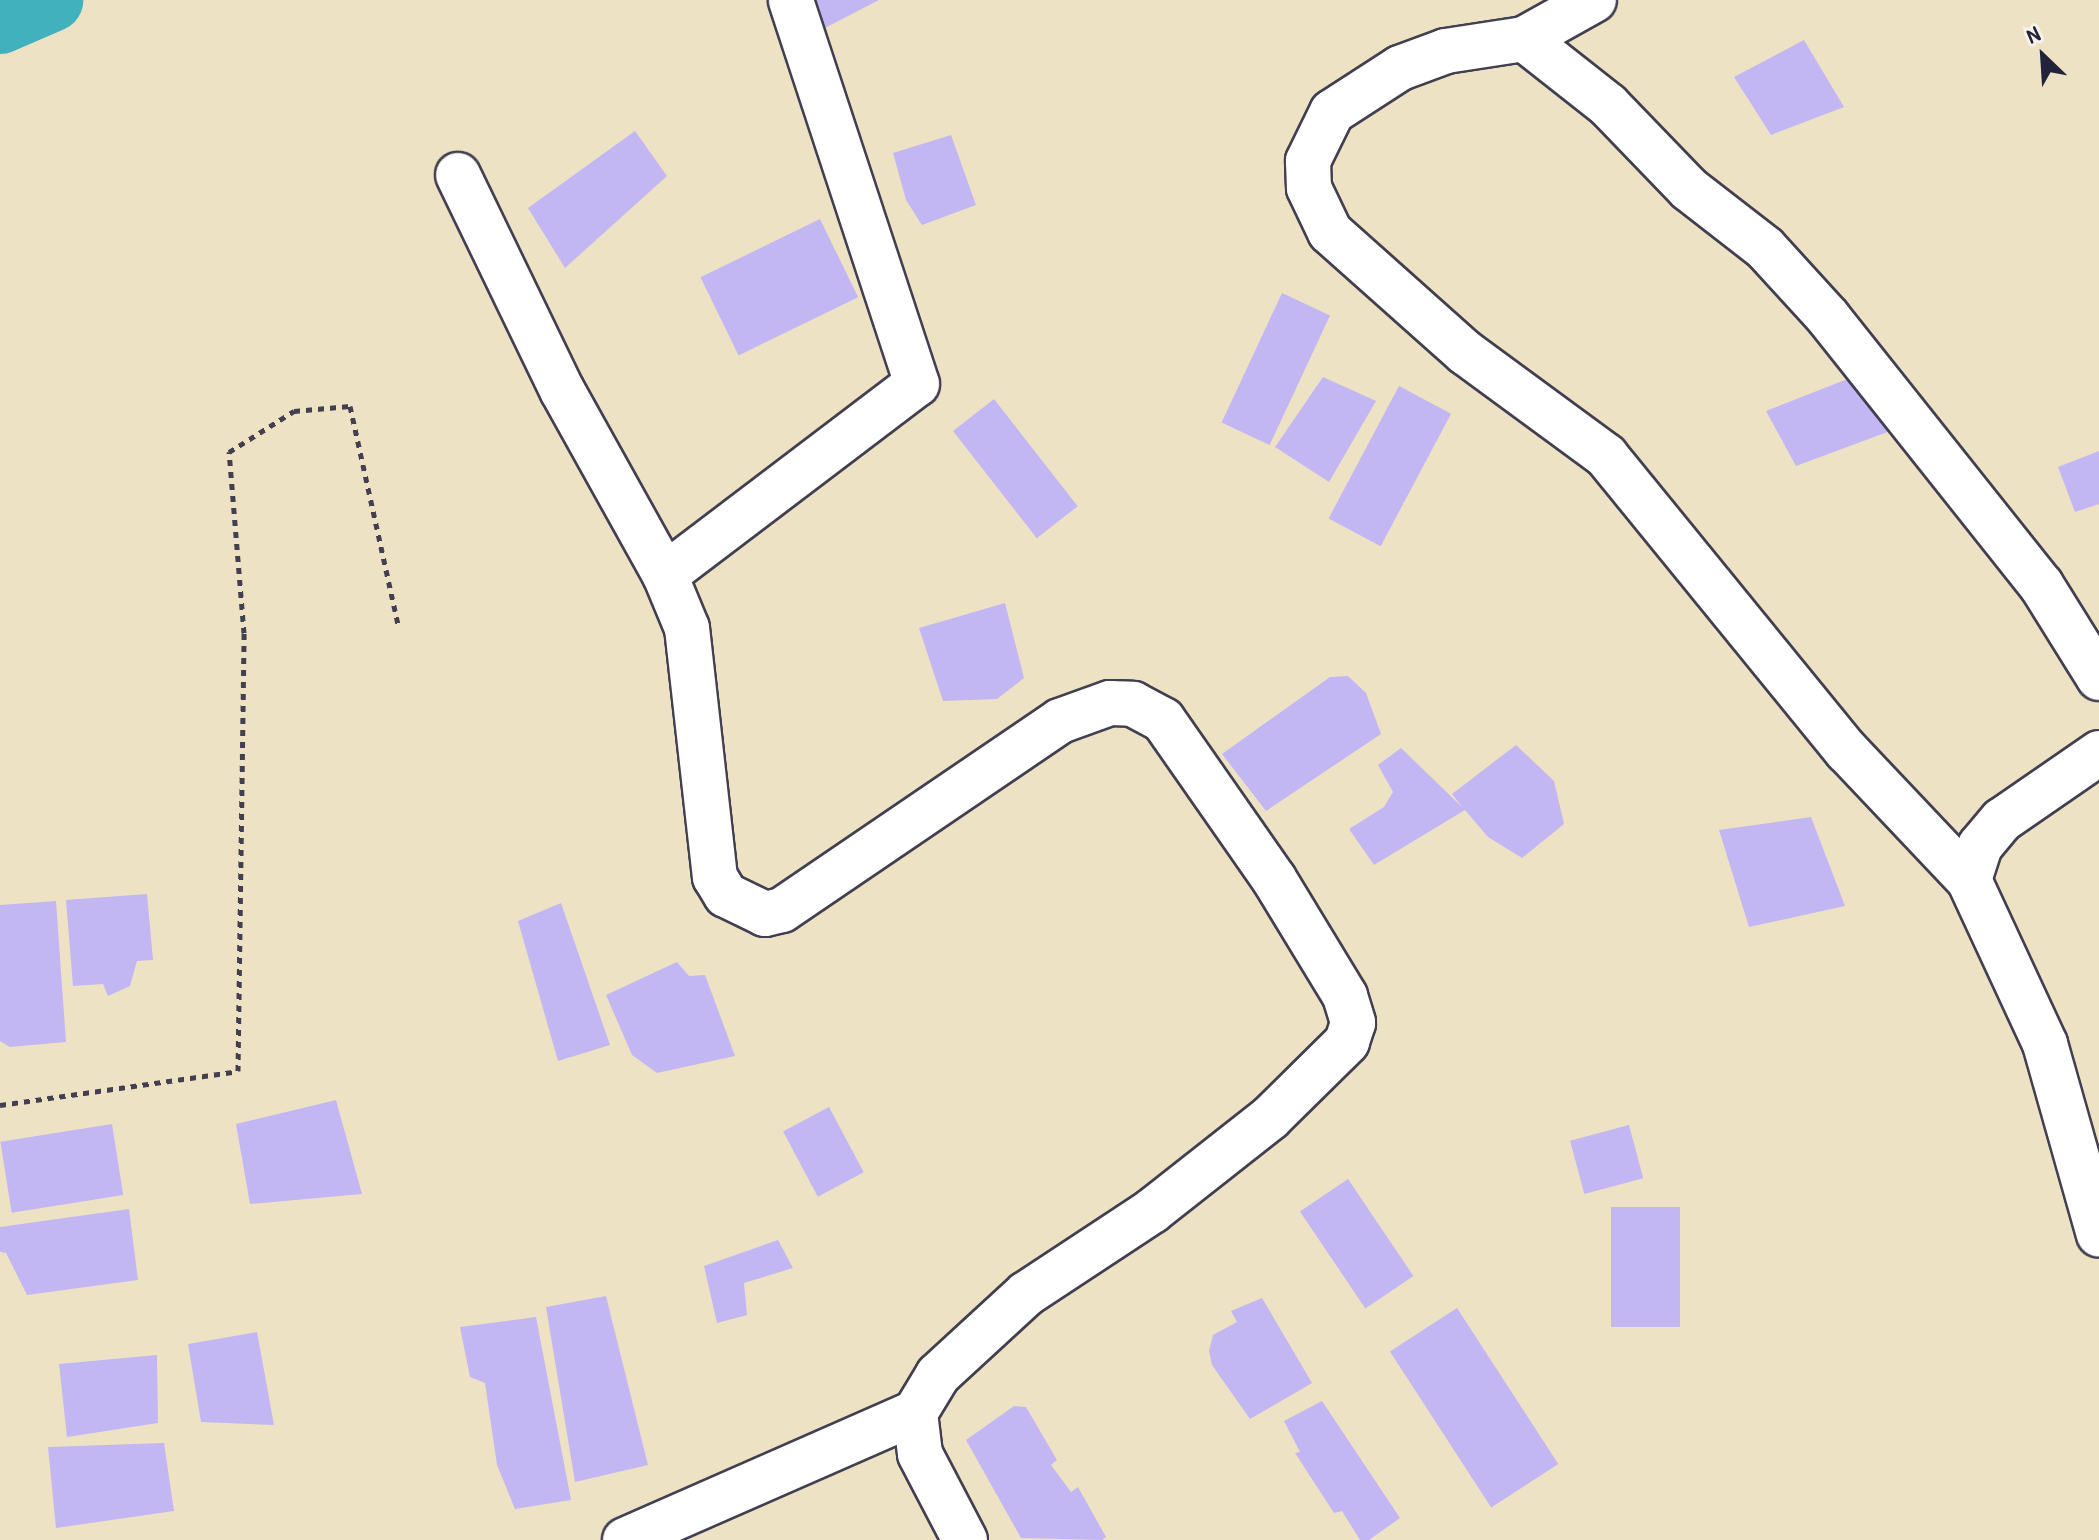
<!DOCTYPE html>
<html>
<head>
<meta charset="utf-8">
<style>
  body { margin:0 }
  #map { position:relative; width:2099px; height:1540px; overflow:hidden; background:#eee2c5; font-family:"Patrick Hand",sans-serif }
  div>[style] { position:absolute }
  .river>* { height:64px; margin:-32px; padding:0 32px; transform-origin:32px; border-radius:32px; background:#42b1be }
  .building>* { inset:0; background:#c2b7f3; transform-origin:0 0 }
  .path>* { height:5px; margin-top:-2.5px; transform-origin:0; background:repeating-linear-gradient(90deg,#413f50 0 6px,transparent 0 12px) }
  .roads { filter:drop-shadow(2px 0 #413f50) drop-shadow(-2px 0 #413f50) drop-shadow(0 2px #413f50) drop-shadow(0 -2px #413f50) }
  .minor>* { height:44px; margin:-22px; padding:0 22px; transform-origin:22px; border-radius:22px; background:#fff }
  span { translate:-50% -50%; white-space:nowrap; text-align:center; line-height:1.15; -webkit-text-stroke:6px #f7f3e8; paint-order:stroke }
  .north { position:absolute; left:2003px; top:16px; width:80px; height:80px; -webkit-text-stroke:6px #f7f3e8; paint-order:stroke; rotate:335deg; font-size:22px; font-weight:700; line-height:32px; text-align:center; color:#22223b }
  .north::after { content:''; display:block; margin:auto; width:28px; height:36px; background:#22223b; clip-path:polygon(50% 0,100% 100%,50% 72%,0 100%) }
</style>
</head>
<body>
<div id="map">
  <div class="river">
    <div style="left:0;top:22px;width:56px;rotate:-23.3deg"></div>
  </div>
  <div class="building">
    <div style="clip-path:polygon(809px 0,879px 0,823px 29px)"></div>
    <div style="clip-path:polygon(1804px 40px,1844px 107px,1771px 135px,1734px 77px)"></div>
    <div style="clip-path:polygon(635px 131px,667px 176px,565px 268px,528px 208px)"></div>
    <div style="clip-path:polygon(951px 135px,976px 205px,922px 225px,906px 200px,893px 153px)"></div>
    <div style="left:820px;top:219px;width:87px;height:133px;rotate:64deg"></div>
    <div style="left:1282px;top:293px;width:53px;height:143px;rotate:25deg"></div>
    <div style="clip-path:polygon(1323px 377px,1376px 401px,1329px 482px,1275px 447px)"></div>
    <div style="clip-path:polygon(1850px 378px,1893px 430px,1796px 466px,1766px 411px)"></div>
    <div style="left:1399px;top:386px;width:59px;height:150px;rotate:28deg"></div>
    <div style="left:994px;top:399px;width:136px;height:52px;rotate:52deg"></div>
    <div style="clip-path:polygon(2099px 451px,2099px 504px,2075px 512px,2058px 467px)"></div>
    <div style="clip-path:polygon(1005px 603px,1024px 678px,997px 699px,943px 701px,919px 628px)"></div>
    <div style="clip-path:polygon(1348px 676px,1366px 693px,1381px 734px,1266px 811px,1222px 754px,1330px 677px)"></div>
    <div style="clip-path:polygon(1516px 745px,1554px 781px,1564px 824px,1522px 858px,1488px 837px,1465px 810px,1374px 865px,1349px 829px,1384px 807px,1393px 792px,1378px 765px,1401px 748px,1462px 807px,1452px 794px)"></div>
    <div style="clip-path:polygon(1811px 817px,1845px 906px,1749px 927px,1719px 830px)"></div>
    <div style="clip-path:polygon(147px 894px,153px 960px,137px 961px,130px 986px,108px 996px,103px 984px,73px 986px,66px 900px)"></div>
    <div style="clip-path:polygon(56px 901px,66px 1042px,10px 1047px,0 1041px,0 905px)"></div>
    <div style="clip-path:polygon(561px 903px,610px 1045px,558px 1061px,518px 921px)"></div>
    <div style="clip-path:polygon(677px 962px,689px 976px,705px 975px,735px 1056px,657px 1073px,632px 1055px,606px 995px)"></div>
    <div style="clip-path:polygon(336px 1100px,362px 1194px,250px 1204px,236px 1124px)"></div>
    <div style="left:829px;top:1107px;width:74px;height:52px;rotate:62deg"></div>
    <div style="left:112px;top:1124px;width:72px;height:113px;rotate:81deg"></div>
    <div style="left:1629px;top:1125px;width:55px;height:61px;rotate:75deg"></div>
    <div style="left:1348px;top:1179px;width:117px;height:58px;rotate:56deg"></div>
    <div style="left:1611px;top:1207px;width:69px;height:120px"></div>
    <div style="clip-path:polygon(129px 1209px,138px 1280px,27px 1295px,6px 1253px,0 1252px,0 1227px)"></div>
    <div style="clip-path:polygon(778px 1240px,793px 1268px,744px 1283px,747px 1315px,717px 1323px,704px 1266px)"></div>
    <div style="clip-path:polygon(606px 1296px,648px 1465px,575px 1482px,546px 1307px)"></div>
    <div style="clip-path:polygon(1262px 1298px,1312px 1383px,1250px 1419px,1212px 1365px,1209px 1351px,1213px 1335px,1237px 1322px,1231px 1311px)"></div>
    <div style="left:1457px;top:1308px;width:186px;height:80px;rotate:57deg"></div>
    <div style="clip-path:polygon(536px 1317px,571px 1500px,515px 1509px,497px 1465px,485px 1383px,470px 1377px,460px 1327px)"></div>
    <div style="clip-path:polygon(257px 1332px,274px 1425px,201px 1422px,188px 1344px)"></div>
    <div style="clip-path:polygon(157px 1355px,158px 1423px,67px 1437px,59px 1364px)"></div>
    <div style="clip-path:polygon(1322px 1401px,1400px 1518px,1369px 1540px,1360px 1540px,1342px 1511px,1334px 1513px,1295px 1453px,1300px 1452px,1284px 1421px)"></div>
    <div style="clip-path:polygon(1014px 1406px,1026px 1407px,1057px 1460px,1051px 1465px,1071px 1492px,1078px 1487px,1106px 1537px,1102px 1540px,1021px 1538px,966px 1440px)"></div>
    <div style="clip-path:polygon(164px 1443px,174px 1511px,56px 1528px,48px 1447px)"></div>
  </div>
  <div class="path">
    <div style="left:0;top:1105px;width:240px;rotate:-8.1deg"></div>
    <div style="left:238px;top:1071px;width:438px;rotate:-89.2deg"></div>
    <div style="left:244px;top:633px;width:182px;rotate:-94.7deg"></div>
    <div style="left:229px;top:452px;width:77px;rotate:-32.2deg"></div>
    <div style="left:294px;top:411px;width:56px;rotate:-5.1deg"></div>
    <div style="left:350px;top:406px;width:223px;rotate:77.6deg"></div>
  </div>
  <div class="roads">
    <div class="minor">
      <div style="left:1524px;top:39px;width:80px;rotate:-29.1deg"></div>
      <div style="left:458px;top:175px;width:239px;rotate:64.2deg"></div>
      <div style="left:562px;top:390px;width:212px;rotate:60.9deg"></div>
      <div style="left:665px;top:575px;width:57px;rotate:67.5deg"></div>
      <div style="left:687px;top:628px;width:251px;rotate:83.6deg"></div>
      <div style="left:715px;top:877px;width:21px;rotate:59deg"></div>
      <div style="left:726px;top:895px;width:43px;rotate:26deg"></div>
      <div style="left:765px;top:914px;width:17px;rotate:-13deg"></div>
      <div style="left:782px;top:910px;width:336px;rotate:-34.2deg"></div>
      <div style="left:1060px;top:721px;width:53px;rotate:-19.8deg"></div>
      <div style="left:1110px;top:703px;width:23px;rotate:2deg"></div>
      <div style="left:1133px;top:704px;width:34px;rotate:28deg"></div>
      <div style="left:1163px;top:720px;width:194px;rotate:55.1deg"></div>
      <div style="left:1274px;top:879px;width:137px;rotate:58.7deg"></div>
      <div style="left:1345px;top:996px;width:28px;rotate:73deg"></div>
      <div style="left:1353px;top:1023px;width:20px;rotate:108deg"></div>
      <div style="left:1347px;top:1042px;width:108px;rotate:135.4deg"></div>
      <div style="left:1270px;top:1118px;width:150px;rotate:141.8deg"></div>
      <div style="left:1152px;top:1211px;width:151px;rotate:146.6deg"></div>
      <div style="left:1026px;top:1294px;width:120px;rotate:137.4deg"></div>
      <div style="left:938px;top:1375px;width:44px;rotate:121.2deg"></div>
      <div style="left:915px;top:1413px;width:41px;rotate:83deg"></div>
      <div style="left:920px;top:1454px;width:97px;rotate:62.4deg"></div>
      <div style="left:665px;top:575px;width:316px;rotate:-37.2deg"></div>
      <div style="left:917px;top:384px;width:404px;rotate:-108.2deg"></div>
      <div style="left:2099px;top:678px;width:110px;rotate:-121.9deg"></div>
      <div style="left:2041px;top:585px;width:342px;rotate:-128.5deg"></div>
      <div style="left:1828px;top:317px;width:93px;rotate:-132.4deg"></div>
      <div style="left:1765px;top:248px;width:96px;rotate:-142.2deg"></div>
      <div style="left:1689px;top:189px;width:117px;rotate:-134deg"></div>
      <div style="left:1608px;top:105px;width:107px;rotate:-141.8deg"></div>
      <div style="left:1524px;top:39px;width:79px;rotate:171.3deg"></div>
      <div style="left:1446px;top:51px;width:49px;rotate:159.7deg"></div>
      <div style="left:1400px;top:68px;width:81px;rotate:147.1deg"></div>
      <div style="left:1332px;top:112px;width:55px;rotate:116.1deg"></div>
      <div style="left:1308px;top:161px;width:27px;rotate:88deg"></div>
      <div style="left:1309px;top:188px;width:49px;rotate:64.5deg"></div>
      <div style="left:1330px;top:232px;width:182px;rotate:41.7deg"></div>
      <div style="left:1466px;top:353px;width:174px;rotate:36.3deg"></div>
      <div style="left:1606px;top:456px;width:381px;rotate:50.8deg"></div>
      <div style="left:1847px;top:751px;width:178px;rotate:46.6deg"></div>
      <div style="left:1969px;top:880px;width:181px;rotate:65.1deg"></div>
      <div style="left:2045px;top:1044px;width:198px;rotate:74.2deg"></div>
      <div style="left:1969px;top:880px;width:36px;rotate:-72deg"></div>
      <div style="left:1980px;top:846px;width:34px;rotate:-50deg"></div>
      <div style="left:2002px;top:820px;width:118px;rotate:-34.6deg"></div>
      <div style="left:625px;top:1540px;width:317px;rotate:-23.7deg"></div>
    </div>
  </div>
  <div class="north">N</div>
</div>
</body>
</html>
